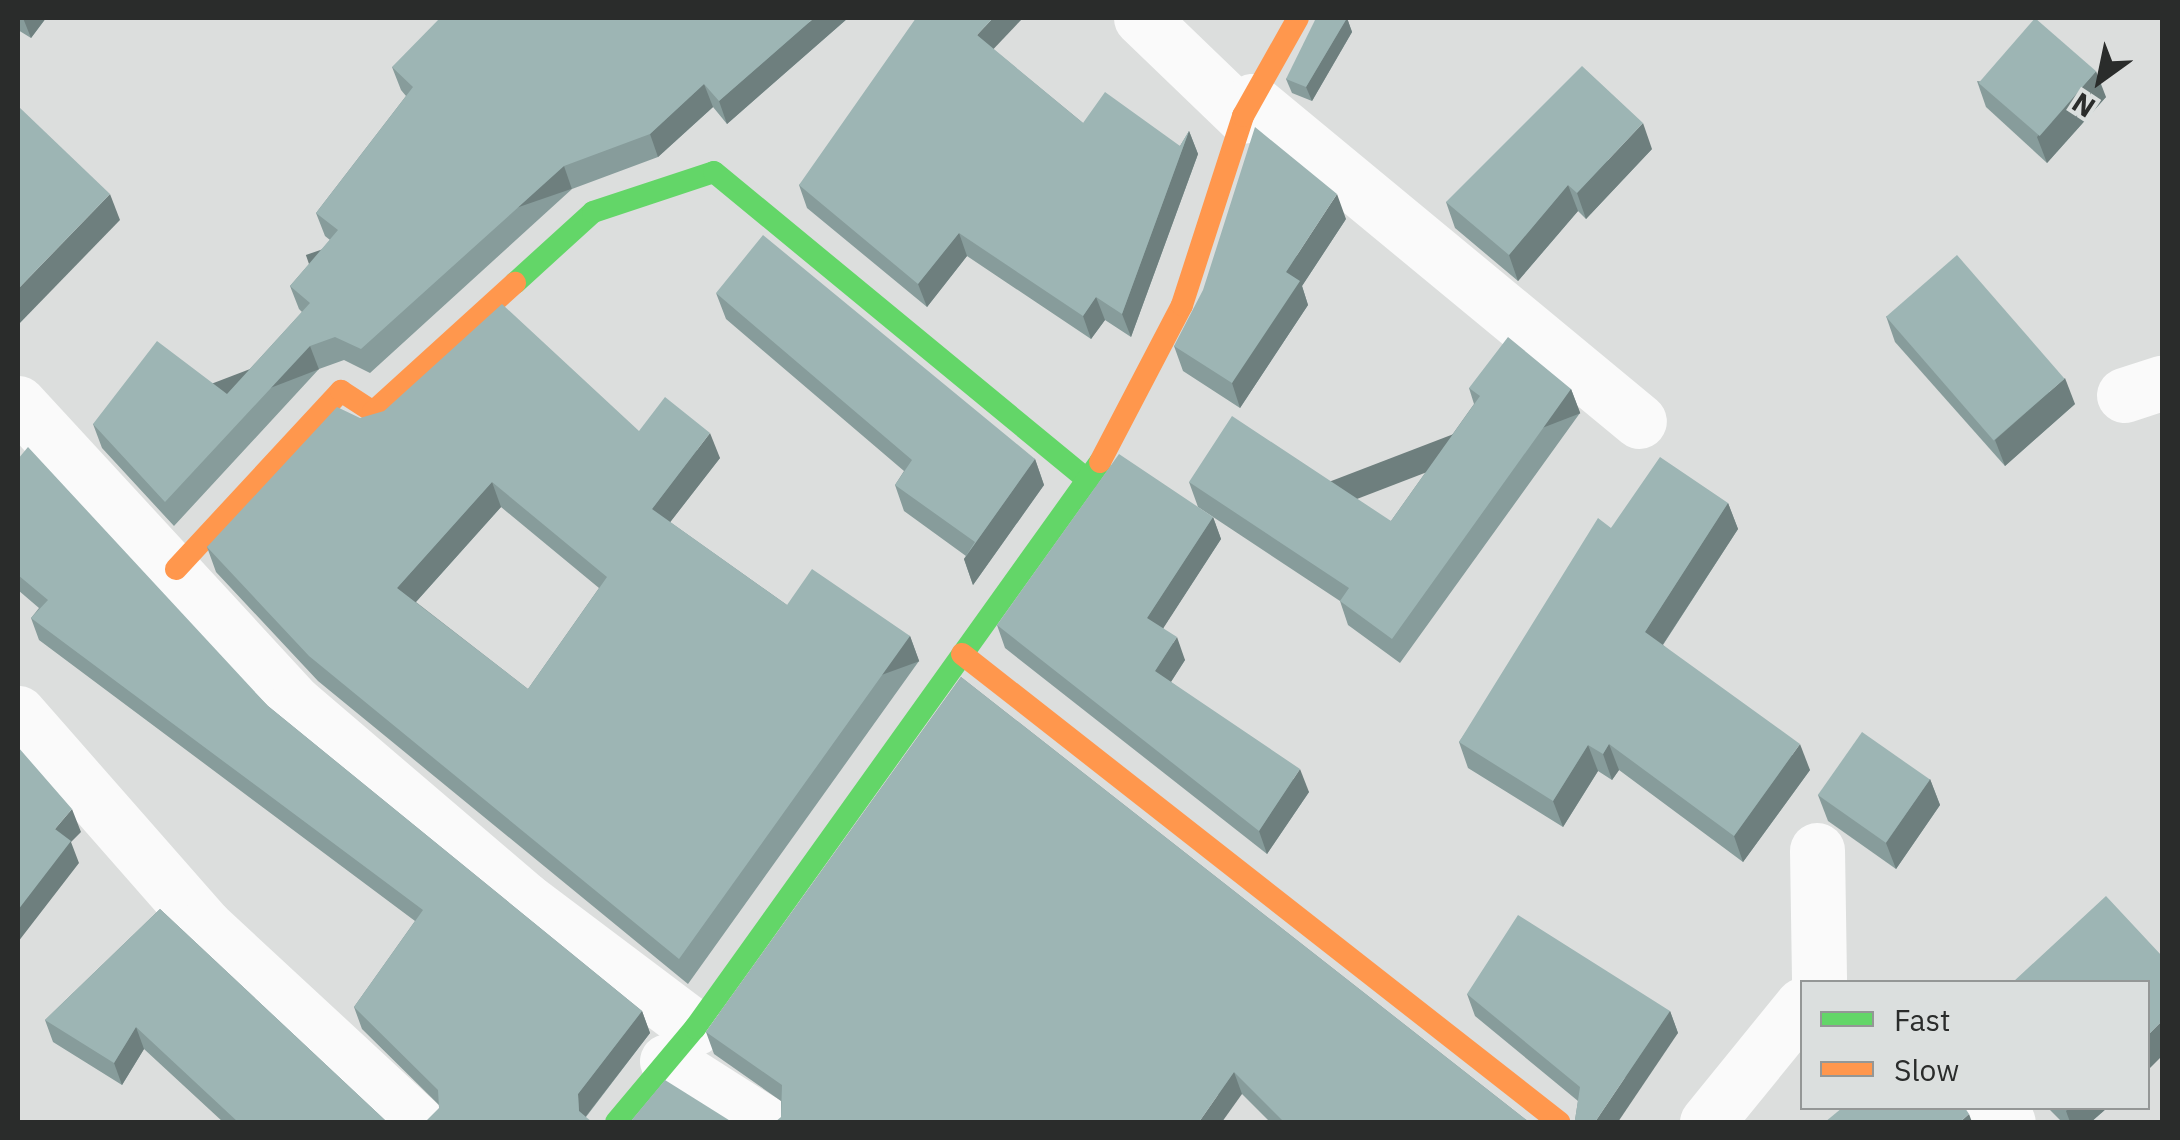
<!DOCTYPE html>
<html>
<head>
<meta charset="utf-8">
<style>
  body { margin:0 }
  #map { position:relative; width:2180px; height:1140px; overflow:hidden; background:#dcdedd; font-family:"IBM Plex Sans",sans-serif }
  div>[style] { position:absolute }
  .street>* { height:55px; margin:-27.5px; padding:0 27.5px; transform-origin:27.5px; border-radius:27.5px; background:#fafafa }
  .fast>* { height:22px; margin:-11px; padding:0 11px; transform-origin:11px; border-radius:11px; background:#63d668 }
  .slow>* { height:22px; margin:-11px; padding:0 11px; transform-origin:11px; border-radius:11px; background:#ff974d }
  .wall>* { inset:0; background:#879c9b }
  .shaded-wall>* { inset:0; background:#6e7f7e; transform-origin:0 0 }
  .building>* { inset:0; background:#9db5b4; transform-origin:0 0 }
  span { translate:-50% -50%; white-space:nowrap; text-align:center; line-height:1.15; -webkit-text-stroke:9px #dbdfde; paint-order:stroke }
  .frame { position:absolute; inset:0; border:20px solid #2a2c2b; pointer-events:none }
  .legend { position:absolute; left:1800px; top:980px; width:350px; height:130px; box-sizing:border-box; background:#dbdfde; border:2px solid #949796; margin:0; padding:12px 18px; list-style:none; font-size:30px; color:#2a2c2b }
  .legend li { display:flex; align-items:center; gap:20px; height:50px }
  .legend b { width:50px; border:2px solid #949796 }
  .north { position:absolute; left:2050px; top:30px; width:100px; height:100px; -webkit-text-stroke:8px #dbdfde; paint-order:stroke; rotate:213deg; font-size:28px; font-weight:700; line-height:40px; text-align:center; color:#2a2c2b }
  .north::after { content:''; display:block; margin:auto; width:35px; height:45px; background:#2a2c2b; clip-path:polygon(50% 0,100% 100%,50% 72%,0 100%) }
</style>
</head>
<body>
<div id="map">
  <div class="street">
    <div style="left:1141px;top:18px;width:141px;rotate:43.9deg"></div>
    <div style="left:1252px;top:101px;width:502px;rotate:39.59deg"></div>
    <div style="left:2124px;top:395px;width:40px;rotate:-18deg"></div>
    <div style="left:18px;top:403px;width:410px;rotate:47.3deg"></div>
    <div style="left:296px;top:704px;width:300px;rotate:40.5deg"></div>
    <div style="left:524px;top:899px;width:214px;rotate:37deg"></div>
    <div style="left:18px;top:713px;width:283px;rotate:48.7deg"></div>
    <div style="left:205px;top:926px;width:289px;rotate:42.8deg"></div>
    <div style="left:1817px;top:850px;width:132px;rotate:89.1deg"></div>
    <div style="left:667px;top:1061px;width:114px;rotate:32.4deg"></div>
    <div style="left:1987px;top:1108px;width:25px;rotate:34deg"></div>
    <div style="left:1707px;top:1122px;width:151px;rotate:-50.9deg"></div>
  </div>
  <div class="fast">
    <div style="left:515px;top:283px;width:105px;rotate:-42.3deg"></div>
    <div style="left:593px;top:212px;width:127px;rotate:-18.3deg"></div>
    <div style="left:714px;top:172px;width:484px;rotate:39.5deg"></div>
    <div style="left:616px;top:1122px;width:123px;rotate:-50deg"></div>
    <div style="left:695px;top:1028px;width:696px;rotate:-54.41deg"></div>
  </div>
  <div class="slow">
    <div style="left:1100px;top:462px;width:177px;rotate:-62.4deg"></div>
    <div style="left:1182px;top:305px;width:199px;rotate:-72.1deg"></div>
    <div style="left:1243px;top:116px;width:112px;rotate:-60.7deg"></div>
    <div style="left:176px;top:569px;width:243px;rotate:-47.2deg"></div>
    <div style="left:341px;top:391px;width:38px;rotate:33deg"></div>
    <div style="left:373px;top:412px;width:192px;rotate:-42.3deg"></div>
    <div style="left:962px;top:654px;width:759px;rotate:38.09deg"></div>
  </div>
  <div class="wall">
    <div style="clip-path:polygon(18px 18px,46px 18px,31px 38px,18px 30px)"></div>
    <div style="clip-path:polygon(848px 18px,727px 124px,713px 107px,658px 157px,572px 189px,370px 373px,344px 360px,319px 369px,174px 526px,102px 448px,93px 424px,227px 394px,302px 312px,299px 309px,290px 286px,330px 240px,325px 236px,316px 213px,406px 96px,401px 90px,392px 67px)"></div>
    <div style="clip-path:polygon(1347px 18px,1352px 32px,1312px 101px,1292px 93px,1286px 79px)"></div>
    <div style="clip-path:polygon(993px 49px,1083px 123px,1180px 146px,1189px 131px,1198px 154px,1131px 337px,1105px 320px,1091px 339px,967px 256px,927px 307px,807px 208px,799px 185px)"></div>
    <div style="clip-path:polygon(1977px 81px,2106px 97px,2047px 163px,1986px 107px)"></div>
    <div style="clip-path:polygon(1652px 149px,1586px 219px,1578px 211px,1518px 281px,1455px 228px,1446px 202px)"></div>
    <div style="clip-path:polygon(1346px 219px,1302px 286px,1308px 305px,1240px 408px,1183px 371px,1174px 346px)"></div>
    <div style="clip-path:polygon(716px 293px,1035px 459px,1044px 485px,973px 585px,964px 559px,966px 556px,904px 511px,895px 485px,904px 471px,726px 319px)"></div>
    <div style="clip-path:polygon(1886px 316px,2075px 404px,2005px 466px,1895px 342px)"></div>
    <div style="clip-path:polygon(1469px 388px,1571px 389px,1580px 413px,1400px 663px,1348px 625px,1340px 601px,1198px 507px,1189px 482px,1391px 521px,1474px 404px)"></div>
    <div style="clip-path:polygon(evenodd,360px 418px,639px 431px,720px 458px,670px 522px,787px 605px,910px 636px,919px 661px,688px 984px,318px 681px,216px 572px,207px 547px,360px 418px,501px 507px,599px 588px,528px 689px,416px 602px,501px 507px)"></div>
    <div style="clip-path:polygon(18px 459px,268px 706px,642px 1011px,650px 1033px,586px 1117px,439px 1108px,439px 1105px,362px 1029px,354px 1007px,415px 921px,39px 640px,31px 618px,39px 608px,18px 590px)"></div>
    <div style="clip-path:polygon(1728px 503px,1738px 529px,1663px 645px,1810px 770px,1743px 862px,1619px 770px,1612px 780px,1598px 771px,1563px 827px,1468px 768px,1459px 742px,1611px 528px)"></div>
    <div style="clip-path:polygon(1213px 517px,1221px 539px,1163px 628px,1185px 660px,1171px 682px,1309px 792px,1267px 854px,1005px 648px,997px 625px)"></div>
    <div style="clip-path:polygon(961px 677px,1529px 1122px,1270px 1122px,1242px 1094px,781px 1117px,781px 1101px,714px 1054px,706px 1032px)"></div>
    <div style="clip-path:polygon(1930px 779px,1940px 805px,1896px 869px,1828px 821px,1818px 795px)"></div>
    <div style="clip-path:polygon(160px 909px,387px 1122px,223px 1122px,144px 1049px,122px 1085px,53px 1042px,45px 1020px)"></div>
    <div style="clip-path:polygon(1467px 994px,1670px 1011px,1678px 1033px,1575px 1120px,1578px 1101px,1475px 1016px)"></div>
    <div style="clip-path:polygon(2048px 1108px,2107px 1108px,2091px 1122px,2062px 1122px)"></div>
  </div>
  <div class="shaded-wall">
    <div style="clip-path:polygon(23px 18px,46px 18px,31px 38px)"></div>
    <div style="clip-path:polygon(814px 18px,848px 18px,727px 124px,719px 101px)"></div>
    <div style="clip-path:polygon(993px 18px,1023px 18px,985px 58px,977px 35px)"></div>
    <div style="clip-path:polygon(1347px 18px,1352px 32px,1312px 101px,1306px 87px)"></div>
    <div style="clip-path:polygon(2096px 71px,2106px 97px,2047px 163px,2037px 137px)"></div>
    <div style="clip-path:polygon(704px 84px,713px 107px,658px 157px,650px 134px)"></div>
    <div style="clip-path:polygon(1643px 123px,1652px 149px,1586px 219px,1577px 193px)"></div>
    <div style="clip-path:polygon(1189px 131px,1198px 154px,1131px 337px,1122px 314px)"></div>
    <div style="left:564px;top:166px;width:24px;height:273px;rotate:71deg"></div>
    <div style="clip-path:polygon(1568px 185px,1578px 211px,1518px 281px,1509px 255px)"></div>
    <div style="clip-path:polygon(110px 194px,120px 220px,18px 325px,18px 289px)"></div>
    <div style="clip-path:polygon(1337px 194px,1346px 219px,1302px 286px,1308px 305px,1240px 408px,1232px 383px,1286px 272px)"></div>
    <div style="clip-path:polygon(959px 233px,967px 256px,927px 307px,918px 284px)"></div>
    <div style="clip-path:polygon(1096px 297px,1105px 320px,1091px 339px,1083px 316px)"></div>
    <div style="left:310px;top:346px;width:25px;height:213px;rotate:69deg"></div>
    <div style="clip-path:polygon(2065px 378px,2075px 404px,2005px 466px,1995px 440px)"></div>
    <div style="left:1571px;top:389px;width:26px;height:307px;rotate:69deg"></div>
    <div style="clip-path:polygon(710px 433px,720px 458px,661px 534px,652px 509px)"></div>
    <div style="clip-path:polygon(1035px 459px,1044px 485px,973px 585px,964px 559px)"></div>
    <div style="clip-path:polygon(492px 482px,501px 507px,406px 613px,397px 588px)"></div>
    <div style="clip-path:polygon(1728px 503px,1738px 529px,1654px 658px,1645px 632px)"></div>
    <div style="clip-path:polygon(1213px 517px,1221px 539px,1155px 641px,1147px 618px)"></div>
    <div style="left:910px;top:636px;width:27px;height:397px;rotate:70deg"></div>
    <div style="clip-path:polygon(1177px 637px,1185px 660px,1163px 694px,1155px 671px)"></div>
    <div style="clip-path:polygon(1609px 744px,1619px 770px,1612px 780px,1603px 754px)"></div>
    <div style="clip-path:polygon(1800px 744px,1810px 770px,1743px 862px,1734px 836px)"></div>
    <div style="clip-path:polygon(1588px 745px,1598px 771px,1563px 827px,1553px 801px)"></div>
    <div style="clip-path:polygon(1300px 769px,1309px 792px,1267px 854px,1259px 831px)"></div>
    <div style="clip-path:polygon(1930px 779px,1940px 805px,1896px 869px,1886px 843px)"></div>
    <div style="clip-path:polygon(72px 809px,81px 832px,71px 842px,79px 863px,18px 942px,18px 910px,55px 829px)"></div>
    <div style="clip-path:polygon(642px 1011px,650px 1033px,586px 1116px,586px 1122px,579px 1111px,578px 1094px)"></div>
    <div style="clip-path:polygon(1670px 1011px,1678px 1033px,1618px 1122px,1595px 1122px)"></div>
    <div style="clip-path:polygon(2162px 1021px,2162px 1056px,2148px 1070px,2148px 1035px)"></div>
    <div style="clip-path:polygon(136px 1027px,144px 1049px,122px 1085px,114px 1063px)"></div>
    <div style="clip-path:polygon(1234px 1072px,1242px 1094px,1222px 1122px,1199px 1122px)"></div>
    <div style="clip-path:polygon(2069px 1108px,2107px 1108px,2091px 1122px,2070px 1122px,2066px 1111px)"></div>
    <div style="clip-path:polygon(1969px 1114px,1972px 1122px,1960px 1122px)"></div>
  </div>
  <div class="building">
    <div style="clip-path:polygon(440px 18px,814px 18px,719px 101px,704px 84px,650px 134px,564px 166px,361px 349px,335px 337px,310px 346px,165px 502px,93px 424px,157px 341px,227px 394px,310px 303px,290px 286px,338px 230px,316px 213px,413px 87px,392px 67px)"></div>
    <div style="clip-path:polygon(916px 18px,993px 18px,977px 35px,1083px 123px,1105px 92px,1180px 146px,1189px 131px,1122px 314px,1096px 297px,1083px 316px,959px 233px,918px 284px,799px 185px)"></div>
    <div style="clip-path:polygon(1316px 18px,1347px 18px,1306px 87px,1286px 79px)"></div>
    <div style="left:2035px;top:18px;width:81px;height:86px;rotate:41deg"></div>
    <div style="clip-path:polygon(1582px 66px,1643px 123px,1577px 193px,1568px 185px,1509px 255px,1446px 202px)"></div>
    <div style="clip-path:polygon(18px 106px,110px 194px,18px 289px)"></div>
    <div style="clip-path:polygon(1255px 127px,1337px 194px,1286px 272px,1300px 281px,1232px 383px,1174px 346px,1203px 290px)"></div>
    <div style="clip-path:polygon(763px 235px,1035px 459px,964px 559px,975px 542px,895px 485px,912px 460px,716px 293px)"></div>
    <div style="left:1957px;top:255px;width:164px;height:94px;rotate:49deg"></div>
    <div style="clip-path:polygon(evenodd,502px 304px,639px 431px,665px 397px,710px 433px,652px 509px,787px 605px,812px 569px,910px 636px,679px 959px,309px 656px,207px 547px,337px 407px,360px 418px,384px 411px,502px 304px,492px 482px,607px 577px,528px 689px,397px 588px,492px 482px)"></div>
    <div style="clip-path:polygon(1508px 337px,1571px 389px,1392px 639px,1340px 601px,1349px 588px,1189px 482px,1232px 416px,1391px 521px,1480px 396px,1469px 388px)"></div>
    <div style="clip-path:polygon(28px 447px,268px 706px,642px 1011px,578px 1094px,579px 1111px,592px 1122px,425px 1122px,439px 1108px,438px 1090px,354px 1007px,423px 910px,31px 618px,48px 600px,18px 575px,18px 459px)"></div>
    <div style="clip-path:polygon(1119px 454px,1213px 517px,1147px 618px,1177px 637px,1155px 671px,1300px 769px,1259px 831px,997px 625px)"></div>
    <div style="clip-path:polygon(1660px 457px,1728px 503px,1645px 632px,1800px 744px,1734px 836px,1609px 744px,1603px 754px,1588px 745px,1553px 801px,1459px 742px,1598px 518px,1611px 528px)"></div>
    <div style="clip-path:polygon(961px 677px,1529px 1122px,1284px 1122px,1234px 1072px,1199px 1122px,775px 1122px,781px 1117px,782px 1085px,706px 1032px)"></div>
    <div style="left:1862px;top:732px;width:83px;height:77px;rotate:35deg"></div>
    <div style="clip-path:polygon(18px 747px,72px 809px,55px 829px,71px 841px,18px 910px)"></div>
    <div style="clip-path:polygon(2106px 896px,2162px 956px,2162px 1021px,2148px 1035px,2148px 982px,2013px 982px)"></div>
    <div style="clip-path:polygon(160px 909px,387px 1122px,238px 1122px,136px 1027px,114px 1063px,45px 1020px)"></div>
    <div style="clip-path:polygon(1518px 915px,1670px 1011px,1595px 1122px,1568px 1122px,1575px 1120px,1580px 1087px,1467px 994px)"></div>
    <div style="clip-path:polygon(665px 1080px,732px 1122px,626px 1122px,631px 1121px)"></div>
    <div style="clip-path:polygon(1842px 1108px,1965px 1108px,1969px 1114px,1960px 1122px,1825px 1122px)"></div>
  </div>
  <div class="frame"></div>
  <ul class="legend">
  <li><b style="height:12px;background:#63d668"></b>Fast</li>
  <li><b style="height:12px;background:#ff974d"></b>Slow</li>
  </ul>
  <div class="north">N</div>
</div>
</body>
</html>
